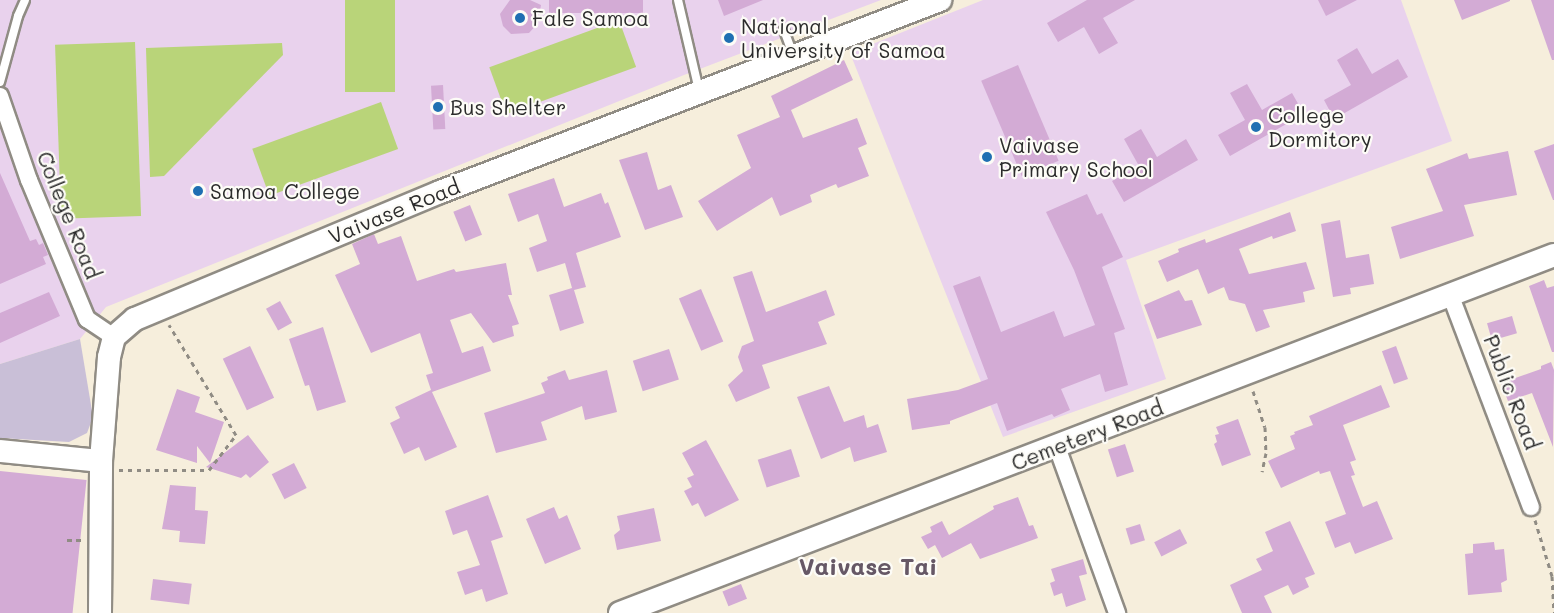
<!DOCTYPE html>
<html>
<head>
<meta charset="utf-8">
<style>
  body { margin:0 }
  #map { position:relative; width:1554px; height:613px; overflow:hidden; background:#f6eedc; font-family:Mali,sans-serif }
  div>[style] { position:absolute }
  .built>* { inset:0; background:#e9d2ed }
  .industrial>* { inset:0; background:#c9bfd7 }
  .green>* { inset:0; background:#b9d479; transform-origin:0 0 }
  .building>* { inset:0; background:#d3abd5; transform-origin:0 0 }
  .path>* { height:3px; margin-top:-1.5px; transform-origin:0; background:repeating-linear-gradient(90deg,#908c84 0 4.5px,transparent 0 9px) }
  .roads { filter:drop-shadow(2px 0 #908c84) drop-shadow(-2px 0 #908c84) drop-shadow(0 2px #908c84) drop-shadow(0 -2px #908c84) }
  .lane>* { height:8px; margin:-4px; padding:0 4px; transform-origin:4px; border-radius:4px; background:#fff }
  .street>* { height:16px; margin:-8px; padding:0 8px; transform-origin:8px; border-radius:8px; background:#fff }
  .secondary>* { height:22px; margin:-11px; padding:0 11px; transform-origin:11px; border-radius:11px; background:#fff }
  .dots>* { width:16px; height:16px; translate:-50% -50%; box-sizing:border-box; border:3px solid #fdfcf7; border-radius:50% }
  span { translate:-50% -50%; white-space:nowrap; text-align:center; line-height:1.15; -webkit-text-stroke:4.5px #fdfcf7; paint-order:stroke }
  .poi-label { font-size:21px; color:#2b2b2b }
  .left { translate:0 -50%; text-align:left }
  .street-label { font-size:21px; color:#2b2b2b }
  .quarter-label { font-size:24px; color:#665866; font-weight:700 }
</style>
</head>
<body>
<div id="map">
  <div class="built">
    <div style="clip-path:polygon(0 0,881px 0,684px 75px,106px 307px,80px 339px,0 364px)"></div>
    <div style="clip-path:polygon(983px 0,1401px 0,1452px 141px,1126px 260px,1166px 379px,1003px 437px,850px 53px)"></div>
  </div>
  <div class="industrial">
    <div style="clip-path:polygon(80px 339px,93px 417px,87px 433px,69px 442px,0 438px,0 364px)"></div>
  </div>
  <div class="green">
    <div style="left:345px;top:0;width:50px;height:92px"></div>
    <div style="left:619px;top:20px;width:50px;height:138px;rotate:70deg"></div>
    <div style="left:135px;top:42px;width:174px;height:80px;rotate:88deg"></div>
    <div style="clip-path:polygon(282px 43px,283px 55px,164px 176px,150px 177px,146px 48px)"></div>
    <div style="left:381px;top:102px;width:50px;height:137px;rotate:70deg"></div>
  </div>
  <div class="building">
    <div style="clip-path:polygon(510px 0,530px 0,541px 5px,538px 23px,529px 33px,511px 34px,503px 26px,500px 14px)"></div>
    <div style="left:549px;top:0;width:94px;height:13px"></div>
    <div style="clip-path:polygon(718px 0,763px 0,724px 16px)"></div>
    <div style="clip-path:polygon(1087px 0,1135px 0,1103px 18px,1118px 43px,1099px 54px,1084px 27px,1058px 42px,1047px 23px)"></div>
    <div style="clip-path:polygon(1318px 0,1357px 0,1326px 16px)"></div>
    <div style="clip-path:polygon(1454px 0,1510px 0,1510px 1px,1462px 20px)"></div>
    <div style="clip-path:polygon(1531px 0,1554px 0,1554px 60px,1552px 60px)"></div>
    <div style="clip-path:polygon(1357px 48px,1372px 74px,1398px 59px,1408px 77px,1334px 119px,1324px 100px,1351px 85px,1337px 60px)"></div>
    <div style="clip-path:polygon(844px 60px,853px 80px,791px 110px,803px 138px,857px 118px,867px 144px,858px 148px,869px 176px,838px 188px,836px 184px,810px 195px,812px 202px,780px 216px,772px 197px,717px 231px,698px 201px,751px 168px,737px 135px,780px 117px,771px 96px)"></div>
    <div style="left:1018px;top:65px;width:104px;height:40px;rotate:67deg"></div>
    <div style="clip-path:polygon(1247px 84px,1262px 110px,1292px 93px,1304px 114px,1230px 156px,1218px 135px,1245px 120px,1230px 93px)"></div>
    <div style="left:443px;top:85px;width:44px;height:12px;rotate:87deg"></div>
    <div style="clip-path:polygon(1141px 129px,1157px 157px,1186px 139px,1198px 160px,1124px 202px,1112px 181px,1139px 166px,1124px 139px)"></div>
    <div style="clip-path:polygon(1554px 144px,1554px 200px,1553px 200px,1534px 151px)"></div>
    <div style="clip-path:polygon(1508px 151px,1517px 195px,1464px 205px,1474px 236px,1400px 259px,1391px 227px,1443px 211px,1426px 169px,1467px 153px,1469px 159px)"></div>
    <div style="clip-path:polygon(647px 152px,658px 190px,671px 185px,683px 217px,645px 230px,619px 160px)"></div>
    <div style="clip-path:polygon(0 173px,30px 241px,36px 239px,39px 245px,43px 243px,48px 255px,43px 257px,46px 264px,0 284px)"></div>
    <div style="clip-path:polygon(554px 178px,564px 207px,601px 193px,605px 204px,608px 202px,621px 237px,576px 253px,586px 287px,574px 290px,584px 323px,560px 331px,549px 295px,572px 288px,565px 263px,537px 272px,529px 248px,547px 241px,538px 214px,518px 222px,508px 194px)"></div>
    <div style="clip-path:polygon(1087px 194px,1097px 215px,1102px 213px,1123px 257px,1102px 267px,1125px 329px,1114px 333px,1128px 385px,1105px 392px,1100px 374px,1061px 389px,1070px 410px,1054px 417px,1052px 414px,1007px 431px,997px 403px,950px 421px,950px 424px,912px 430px,907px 399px,958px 390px,988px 379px,953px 286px,980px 276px,1001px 332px,1054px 311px,1064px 337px,1095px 325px,1074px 270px,1046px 212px)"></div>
    <div style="left:470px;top:205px;width:32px;height:18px;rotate:68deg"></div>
    <div style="clip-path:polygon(1290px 212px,1296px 231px,1273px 239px,1272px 236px,1239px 249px,1249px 274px,1306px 262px,1315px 289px,1303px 292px,1305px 302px,1263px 310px,1270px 327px,1256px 332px,1245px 304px,1229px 300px,1224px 287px,1208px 294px,1198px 269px,1167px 282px,1158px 261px,1179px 252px,1178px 249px,1205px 239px,1206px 243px)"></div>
    <div style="clip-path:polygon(1340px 220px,1346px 258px,1369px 254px,1374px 284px,1350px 288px,1351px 294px,1333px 297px,1321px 224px)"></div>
    <div style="clip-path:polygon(374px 234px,378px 244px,401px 236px,417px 281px,454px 269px,456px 272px,506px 263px,512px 295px,508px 295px,519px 324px,512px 326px,514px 336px,493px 343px,471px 313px,450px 320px,462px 353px,483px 346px,491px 371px,432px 392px,457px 447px,425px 461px,419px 447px,404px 454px,390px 423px,400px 418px,395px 407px,431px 390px,426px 375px,433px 373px,420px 333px,371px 353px,335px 275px,360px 264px,352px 244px)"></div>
    <div style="clip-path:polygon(752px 271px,766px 312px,826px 290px,835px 315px,818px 322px,827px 344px,762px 365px,770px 388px,736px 402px,728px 385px,743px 371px,738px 357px,742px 346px,754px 341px,733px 277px)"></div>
    <div style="clip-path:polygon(1544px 280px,1547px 288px,1554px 286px,1554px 352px,1552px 352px,1529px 286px)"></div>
    <div style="left:701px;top:289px;width:57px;height:24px;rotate:67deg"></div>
    <div style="clip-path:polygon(1179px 290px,1185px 301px,1192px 300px,1202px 325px,1157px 339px,1144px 305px)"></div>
    <div style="clip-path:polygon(49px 292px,60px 316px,0 343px,0 313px)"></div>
    <div style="left:280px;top:301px;width:25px;height:16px;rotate:61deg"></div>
    <div style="left:1512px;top:316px;width:18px;height:26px;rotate:74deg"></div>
    <div style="clip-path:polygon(323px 327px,346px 402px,317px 411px,309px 385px,305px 386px,289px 339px)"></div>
    <div style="left:250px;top:346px;width:57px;height:30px;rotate:65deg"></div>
    <div style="left:1396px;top:346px;width:35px;height:15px;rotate:70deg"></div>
    <div style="left:669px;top:349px;width:32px;height:38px;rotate:72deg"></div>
    <div style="clip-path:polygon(1551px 362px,1554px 370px,1553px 447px,1532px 393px,1508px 401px,1501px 383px,1541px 369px,1541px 366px)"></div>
    <div style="clip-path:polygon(565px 370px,569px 380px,607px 370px,617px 412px,585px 420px,582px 406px,541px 422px,547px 440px,496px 453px,484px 413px,545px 393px,541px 383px,548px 380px,547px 377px)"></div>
    <div style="clip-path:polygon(1381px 385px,1390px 407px,1343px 425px,1356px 460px,1350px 462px,1355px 475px,1351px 476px,1363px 507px,1377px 501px,1393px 539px,1355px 554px,1350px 542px,1335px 548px,1325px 522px,1346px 514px,1330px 471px,1320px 474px,1319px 471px,1281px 488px,1268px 461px,1295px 449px,1290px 436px,1295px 434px,1294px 432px,1313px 425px,1309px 416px)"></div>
    <div style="clip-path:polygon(829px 386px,844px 422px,864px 415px,867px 428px,878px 424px,887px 452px,854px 462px,850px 447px,821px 459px,797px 397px)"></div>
    <div style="clip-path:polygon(177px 389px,200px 397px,195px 412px,224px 422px,210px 463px,197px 446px,197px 463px,156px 450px)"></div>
    <div style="clip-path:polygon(1238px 419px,1251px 455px,1222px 466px,1214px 444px,1217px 442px,1215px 435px,1219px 434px,1216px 427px)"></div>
    <div style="clip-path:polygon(248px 435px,269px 462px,250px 478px,246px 474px,241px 478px,206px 467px)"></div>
    <div style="clip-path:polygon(706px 440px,739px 500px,705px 517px,698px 503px,692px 506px,684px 491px,692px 487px,687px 478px,694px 475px,682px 453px)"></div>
    <div style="left:1125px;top:444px;width:29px;height:18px;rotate:72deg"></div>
    <div style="left:791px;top:449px;width:29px;height:35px;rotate:72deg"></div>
    <div style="left:294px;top:463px;width:28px;height:25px;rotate:63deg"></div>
    <div style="left:0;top:471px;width:87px;height:142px;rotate:6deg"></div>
    <div style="clip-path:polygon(170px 485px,196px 487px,195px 510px,208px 511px,205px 544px,179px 542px,180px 531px,162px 529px)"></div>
    <div style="clip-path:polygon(488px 495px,503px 537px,491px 541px,508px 594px,486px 602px,482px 589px,465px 595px,457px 572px,480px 565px,467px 530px,453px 535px,445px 511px)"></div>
    <div style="clip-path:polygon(1018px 497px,1029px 526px,1033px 525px,1038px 538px,980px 559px,971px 543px,942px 558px,935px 545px,928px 549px,921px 537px,932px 532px,930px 527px,942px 521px,949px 535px,994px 509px,993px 506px)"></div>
    <div style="clip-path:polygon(554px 507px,559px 519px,567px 515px,581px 549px,545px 564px,526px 519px)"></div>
    <div style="clip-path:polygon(654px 508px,661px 541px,617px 550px,614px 535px,620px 530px,617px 516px)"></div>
    <div style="clip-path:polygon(1290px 521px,1315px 574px,1305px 578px,1309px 587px,1293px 595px,1288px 585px,1264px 596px,1272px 613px,1242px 613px,1230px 585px,1262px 570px,1256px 559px,1273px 551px,1265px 532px)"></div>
    <div style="left:1140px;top:524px;width:17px;height:15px;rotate:73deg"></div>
    <div style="left:1180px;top:529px;width:16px;height:29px;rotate:63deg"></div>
    <div style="clip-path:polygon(1494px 542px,1495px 550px,1504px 549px,1507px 580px,1501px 583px,1502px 592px,1468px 595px,1465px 554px,1473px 553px,1473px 544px)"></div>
    <div style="clip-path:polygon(1083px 559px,1087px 574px,1079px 576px,1086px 600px,1066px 607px,1062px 593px,1054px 596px,1050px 583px,1055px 581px,1051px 569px)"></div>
    <div style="left:153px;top:579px;width:39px;height:21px;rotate:7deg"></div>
    <div style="left:741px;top:584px;width:16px;height:20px;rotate:68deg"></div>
  </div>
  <div class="path">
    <div style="left:1253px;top:391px;width:38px;rotate:72deg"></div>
    <div style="left:1265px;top:427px;width:26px;rotate:88deg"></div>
    <div style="left:1266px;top:453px;width:19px;rotate:102deg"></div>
    <div style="left:119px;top:470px;width:90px"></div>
    <div style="left:209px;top:470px;width:44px;rotate:-52.4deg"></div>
    <div style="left:236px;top:435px;width:129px;rotate:-121.3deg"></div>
    <div style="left:1535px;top:520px;width:59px;rotate:73.1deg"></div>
    <div style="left:1552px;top:576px;width:37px;rotate:87deg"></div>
    <div style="left:67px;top:540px;width:15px"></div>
  </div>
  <div class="roads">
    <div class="lane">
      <div style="left:678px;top:0;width:92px;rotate:76.9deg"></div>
      <div style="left:784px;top:30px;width:27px;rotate:70deg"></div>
      <div style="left:0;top:82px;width:68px;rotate:-74.7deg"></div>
      <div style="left:18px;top:16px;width:17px;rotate:-66deg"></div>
    </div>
    <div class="street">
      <div style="left:0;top:96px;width:89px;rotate:71deg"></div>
      <div style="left:29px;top:180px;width:151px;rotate:67.4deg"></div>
      <div style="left:87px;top:319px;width:32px;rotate:34deg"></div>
      <div style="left:1450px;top:294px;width:228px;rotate:69.2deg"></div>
      <div style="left:1057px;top:447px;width:177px;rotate:70.1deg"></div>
    </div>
    <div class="secondary">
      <div style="left:0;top:451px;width:101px;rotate:5.7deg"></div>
      <div style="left:100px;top:613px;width:152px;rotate:-89.6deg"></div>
      <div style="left:101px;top:461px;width:104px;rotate:-85.6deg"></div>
      <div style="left:109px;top:357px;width:21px;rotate:-76deg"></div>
      <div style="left:114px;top:337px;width:28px;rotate:-41deg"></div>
      <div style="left:135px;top:319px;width:330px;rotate:-22.6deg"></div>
      <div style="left:440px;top:192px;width:536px;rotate:-21.01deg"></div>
      <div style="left:620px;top:613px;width:1000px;rotate:-20.97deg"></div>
    </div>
  </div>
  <div class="dots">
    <div style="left:520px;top:18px;background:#1f6fb2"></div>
    <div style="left:729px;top:38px;background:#1f6fb2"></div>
    <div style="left:438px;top:107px;background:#1f6fb2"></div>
    <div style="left:1256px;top:127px;background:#1f6fb2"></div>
    <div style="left:987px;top:157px;background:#1f6fb2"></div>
    <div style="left:198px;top:191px;background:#1f6fb2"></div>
  </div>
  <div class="poi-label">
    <span class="left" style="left:532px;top:18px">Fale Samoa</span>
    <span class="left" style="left:741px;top:38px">National<br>University of Samoa</span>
    <span class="left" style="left:450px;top:107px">Bus Shelter</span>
    <span class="left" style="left:1268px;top:127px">College<br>Dormitory</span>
    <span class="left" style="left:999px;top:157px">Vaivase<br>Primary School</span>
    <span class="left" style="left:210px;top:191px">Samoa College</span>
  </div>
  <div class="street-label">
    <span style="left:394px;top:211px;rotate:-22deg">Vaivase Road</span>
    <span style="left:69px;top:215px;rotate:68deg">College Road</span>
    <span style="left:1512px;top:392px;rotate:69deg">Public Road</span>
    <span style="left:1087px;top:435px;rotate:-21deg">Cemetery Road</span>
  </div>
  <div class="quarter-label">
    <span style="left:868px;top:566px">Vaivase Tai</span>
  </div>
</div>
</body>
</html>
